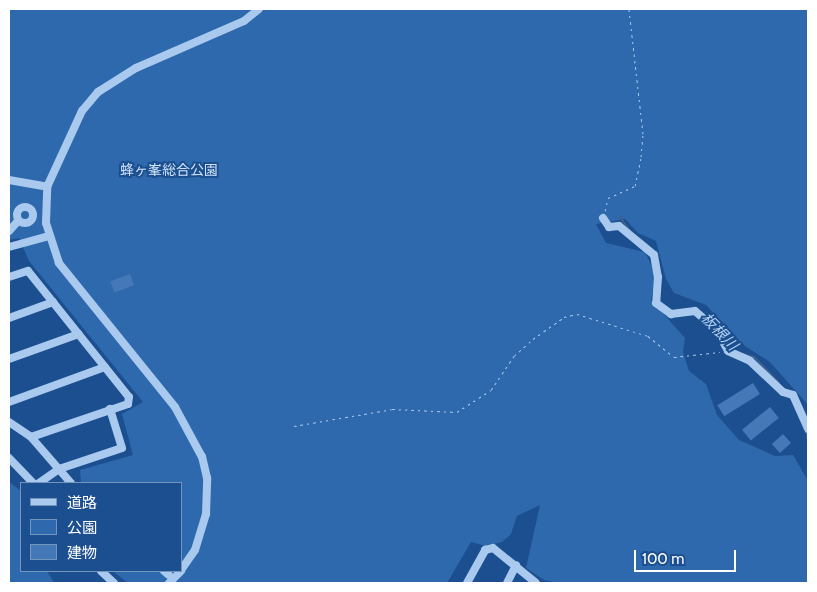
<!DOCTYPE html>
<html>
<head>
<meta charset="utf-8">
<style>
  body { margin:0 }
  #map { position:relative; width:817px; height:592px; overflow:hidden; background:#1b4f8f; font-family:Cabin,"Noto Sans JP",sans-serif }
  div>[style] { position:absolute }
  .green>* { inset:0; background:#2e69ad }
  .stream>* { height:2px; margin:-1px; padding:0 1px; transform-origin:1px; border-radius:1px; background:#3c6290 }
  .building>* { inset:0; background:#4478b7; transform-origin:0 0 }
  .path>* { height:1px; margin-top:-0.5px; transform-origin:0; background:repeating-linear-gradient(90deg,#a9c9ee 0 2.5px,transparent 0 6.5px) }
  .minor>* { height:8px; margin:-4px; padding:0 4px; transform-origin:4px; border-radius:4px; background:#a9c9ee }
  .minor>.ring { margin:-4px; padding:0; box-sizing:content-box; background:none; border:8px solid #a9c9ee; border-radius:50% }
  span { translate:-50% -50%; white-space:nowrap; text-align:center; line-height:1.15; -webkit-text-stroke:4px #1b4f8f; paint-order:stroke }
  .park-label { font-size:14px; color:#cfe3fa }
  .water-label { font-size:15px; color:#b5d3f5; font-style:italic }
  .frame { position:absolute; inset:0; border:10px solid #fff; pointer-events:none }
  .legend { position:absolute; left:20px; top:482px; width:162px; height:90px; box-sizing:border-box; background:#1b4f8f; border:1px solid #7695bc; margin:0; padding:6px 9px; list-style:none; font-size:15px; color:#fff }
  .legend li { display:flex; align-items:center; gap:10px; height:25px }
  .legend b { width:25px; border:1px solid #7695bc }
  .scale { position:absolute; left:634px; top:550px; width:102px; height:22px; box-sizing:border-box; border:2px solid #fff; border-top:0; padding-left:6px; font-size:15px; line-height:18px; white-space:nowrap; color:#fff; -webkit-text-stroke:4px #1b4f8f; paint-order:stroke }
</style>
</head>
<body>
<div id="map">
  <div class="green">
    <div style="clip-path:polygon(9px 9px,808px 9px,808px 405px,770px 362px,742px 344px,706px 305px,674px 293px,666px 279px,656px 241px,638px 233px,625px 219px,596px 224px,606px 243px,645px 252px,656px 275px,651px 300px,685px 338px,683px 352px,689px 371px,706px 384px,717px 415px,739px 440px,775px 456px,793px 455px,807px 479px,808px 583px,559px 583px,544px 580px,526px 568px,540px 505px,517px 516px,511px 534px,502px 542px,486px 546px,471px 542px,447px 583px,128px 583px,113px 571px,181px 571px,181px 483px,81px 483px,80px 470px,133px 455px,122px 414px,143px 402px,29px 261px,19px 238px,9px 240px)"></div>
    <div style="clip-path:polygon(9px 482px,21px 491px,21px 571px,47px 571px,54px 583px,9px 583px)"></div>
  </div>
  <div class="stream">
    <div style="left:620px;top:217px;width:17px;rotate:54deg"></div>
    <div style="left:724px;top:336px;width:15px;rotate:58deg"></div>
    <div style="left:743px;top:354px;width:11px;rotate:15deg"></div>
    <div style="left:754px;top:357px;width:36px;rotate:46deg"></div>
    <div style="left:806px;top:431px;width:9px;rotate:77deg"></div>
  </div>
  <div class="building">
    <div style="left:130px;top:274px;width:12px;height:21px;rotate:70deg"></div>
    <div style="left:753px;top:383px;width:13px;height:42px;rotate:58deg"></div>
    <div style="left:770px;top:407px;width:14px;height:36px;rotate:51deg"></div>
    <div style="left:783px;top:434px;width:12px;height:15px;rotate:48deg"></div>
  </div>
  <div class="path">
    <div style="left:605px;top:211px;width:13px;rotate:-77deg"></div>
    <div style="left:608px;top:198px;width:30px;rotate:-24deg"></div>
    <div style="left:635px;top:186px;width:30px;rotate:-78deg"></div>
    <div style="left:641px;top:157px;width:23px;rotate:-85deg"></div>
    <div style="left:643px;top:134px;width:126px;rotate:-96.4deg"></div>
    <div style="left:294px;top:426px;width:99px;rotate:-9.8deg"></div>
    <div style="left:392px;top:409px;width:65px;rotate:2.6deg"></div>
    <div style="left:457px;top:412px;width:40px;rotate:-32.9deg"></div>
    <div style="left:491px;top:390px;width:41px;rotate:-55.9deg"></div>
    <div style="left:514px;top:356px;width:25px;rotate:-42deg"></div>
    <div style="left:533px;top:339px;width:38px;rotate:-35deg"></div>
    <div style="left:564px;top:317px;width:13px;rotate:-13deg"></div>
    <div style="left:577px;top:314px;width:74px;rotate:17.2deg"></div>
    <div style="left:648px;top:336px;width:33px;rotate:39deg"></div>
    <div style="left:674px;top:357px;width:46px;rotate:-6.2deg"></div>
  </div>
  <div class="minor">
    <div style="left:9px;top:180px;width:39px;rotate:10deg"></div>
    <div class="ring" style="left:17px;top:207px;width:8px;height:8px"></div>
    <div style="left:603px;top:218px;width:11px;rotate:56deg"></div>
    <div style="left:609px;top:227px;width:10px;rotate:-6deg"></div>
    <div style="left:619px;top:226px;width:45px;rotate:39.6deg"></div>
    <div style="left:654px;top:255px;width:22px;rotate:80deg"></div>
    <div style="left:658px;top:277px;width:26px;rotate:94deg"></div>
    <div style="left:656px;top:303px;width:19px;rotate:36deg"></div>
    <div style="left:671px;top:314px;width:24px;rotate:-7deg"></div>
    <div style="left:695px;top:311px;width:28px;rotate:41deg"></div>
    <div style="left:716px;top:329px;width:25px;rotate:61deg"></div>
    <div style="left:728px;top:351px;width:24px;rotate:24deg"></div>
    <div style="left:750px;top:361px;width:45px;rotate:43.2deg"></div>
    <div style="left:783px;top:392px;width:10px;rotate:17deg"></div>
    <div style="left:793px;top:395px;width:37px;rotate:66deg"></div>
    <div style="left:9px;top:231px;width:13px;rotate:-48deg"></div>
    <div style="left:9px;top:247px;width:41px;rotate:-15.4deg"></div>
    <div style="left:9px;top:277px;width:20px;rotate:-18deg"></div>
    <div style="left:28px;top:271px;width:161px;rotate:51.3deg"></div>
    <div style="left:129px;top:397px;width:7px;rotate:98deg"></div>
    <div style="left:128px;top:404px;width:102px;rotate:161.2deg"></div>
    <div style="left:9px;top:318px;width:47px;rotate:-20deg"></div>
    <div style="left:9px;top:359px;width:74px;rotate:-19.7deg"></div>
    <div style="left:9px;top:402px;width:102px;rotate:-20deg"></div>
    <div style="left:9px;top:422px;width:27px;rotate:34deg"></div>
    <div style="left:31px;top:437px;width:61px;rotate:49deg"></div>
    <div style="left:9px;top:458px;width:35px;rotate:46deg"></div>
    <div style="left:39px;top:483px;width:24px;rotate:-35deg"></div>
    <div style="left:59px;top:469px;width:66px;rotate:-18.4deg"></div>
    <div style="left:122px;top:448px;width:41px;rotate:-107.1deg"></div>
    <div style="left:181px;top:570px;width:24px;rotate:-55deg"></div>
    <div style="left:195px;top:550px;width:38px;rotate:-73deg"></div>
    <div style="left:206px;top:514px;width:36px;rotate:-88deg"></div>
    <div style="left:207px;top:478px;width:22px;rotate:-103deg"></div>
    <div style="left:202px;top:457px;width:57px;rotate:-118.4deg"></div>
    <div style="left:175px;top:407px;width:185px;rotate:-128.9deg"></div>
    <div style="left:59px;top:263px;width:42px;rotate:-108deg"></div>
    <div style="left:46px;top:223px;width:36px;rotate:-88deg"></div>
    <div style="left:47px;top:187px;width:84px;rotate:-65.3deg"></div>
    <div style="left:82px;top:111px;width:25px;rotate:-50deg"></div>
    <div style="left:98px;top:92px;width:45px;rotate:-32.3deg"></div>
    <div style="left:136px;top:68px;width:118px;rotate:-23.5deg"></div>
    <div style="left:244px;top:21px;width:19px;rotate:-39deg"></div>
    <div style="left:101px;top:571px;width:18px;rotate:43deg"></div>
    <div style="left:164px;top:571px;width:6px;rotate:39deg"></div>
    <div style="left:169px;top:583px;width:17px;rotate:-45deg"></div>
    <div style="left:467px;top:583px;width:38px;rotate:-61deg"></div>
    <div style="left:485px;top:550px;width:8px;rotate:-14deg"></div>
    <div style="left:493px;top:548px;width:55px;rotate:39.1deg"></div>
    <div style="left:507px;top:583px;width:20px;rotate:-63deg"></div>
  </div>
  <div class="park-label">
    <span style="left:169px;top:170px">蜂ヶ峯総合公園</span>
  </div>
  <div class="water-label">
    <span style="left:719px;top:332px;rotate:46deg">板根川</span>
  </div>
  <div class="frame"></div>
  <ul class="legend">
  <li><b style="height:6px;background:#a9c9ee"></b>道路</li>
  <li><b style="height:14px;background:#2e69ad"></b>公園</li>
  <li><b style="height:14px;background:#4478b7"></b>建物</li>
  </ul>
  <div class="scale">100 m</div>
</div>
</body>
</html>
